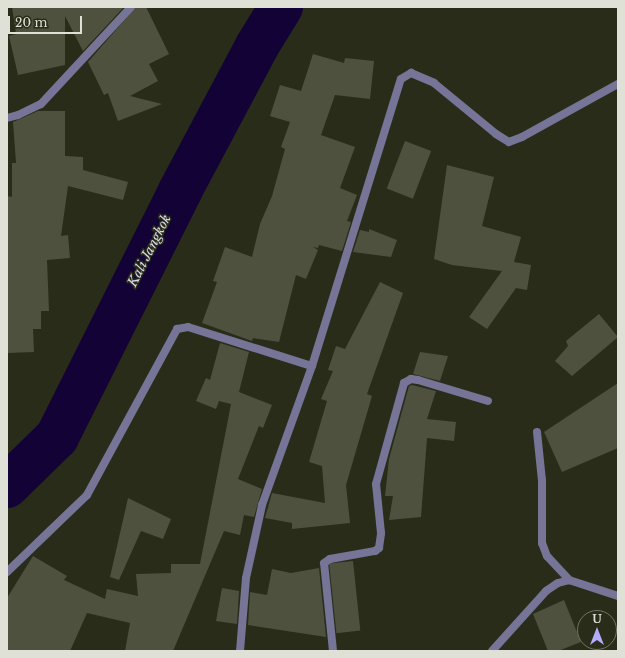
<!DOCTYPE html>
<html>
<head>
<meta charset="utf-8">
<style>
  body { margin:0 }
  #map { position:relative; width:625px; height:658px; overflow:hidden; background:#2a2c1a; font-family:"Libre Baskerville",serif }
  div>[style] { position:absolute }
  .river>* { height:44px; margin:-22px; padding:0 22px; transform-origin:22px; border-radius:22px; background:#120236 }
  .building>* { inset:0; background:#4e513e; transform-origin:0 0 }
  .street>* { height:8px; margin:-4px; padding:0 4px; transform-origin:4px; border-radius:4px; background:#767497 }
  span { translate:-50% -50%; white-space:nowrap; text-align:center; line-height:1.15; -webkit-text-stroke:3px #2a2c1a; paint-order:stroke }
  .water-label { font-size:13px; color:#d9d9ee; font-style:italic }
  .frame { position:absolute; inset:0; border:8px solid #dfe1d6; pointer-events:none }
  .north { position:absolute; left:577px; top:610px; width:40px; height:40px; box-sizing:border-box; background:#2a2c1a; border:1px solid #727465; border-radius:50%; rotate:0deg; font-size:11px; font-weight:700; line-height:16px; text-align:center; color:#dfe1d6 }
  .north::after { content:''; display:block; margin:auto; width:14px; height:18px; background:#b3adf9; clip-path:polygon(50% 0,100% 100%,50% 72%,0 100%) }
  .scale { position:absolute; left:8px; top:16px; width:74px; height:18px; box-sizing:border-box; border:2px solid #dfe1d6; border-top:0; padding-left:5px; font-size:12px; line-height:14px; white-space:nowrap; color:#dfe1d6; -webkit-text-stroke:3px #2a2c1a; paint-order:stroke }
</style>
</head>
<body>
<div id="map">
  <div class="river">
    <div style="left:7px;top:486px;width:70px;rotate:-44.4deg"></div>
    <div style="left:57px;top:437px;width:275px;rotate:-63.4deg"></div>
    <div style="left:180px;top:191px;width:164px;rotate:-62deg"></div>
    <div style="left:257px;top:46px;width:46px;rotate:-58.4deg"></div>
  </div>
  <div class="building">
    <div style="clip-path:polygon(12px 7px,124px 7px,83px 51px,65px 16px,65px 65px,18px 75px,9px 36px,16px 34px)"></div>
    <div style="clip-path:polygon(136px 7px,146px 7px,169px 54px,149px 64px,158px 81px,130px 96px,162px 104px,118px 121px,108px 93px,104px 95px,88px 62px)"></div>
    <div style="clip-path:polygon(313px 54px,344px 63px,345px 58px,374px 61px,370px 99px,335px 95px,321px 135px,355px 147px,340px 188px,357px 195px,347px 221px,351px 222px,342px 251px,319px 245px,318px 248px,313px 247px,318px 250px,306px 279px,296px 275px,279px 342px,253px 338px,252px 341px,202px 323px,217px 282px,213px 281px,225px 247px,252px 257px,260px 224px,272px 196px,285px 149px,281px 147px,290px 122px,270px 116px,280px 85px,301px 91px)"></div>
    <div style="clip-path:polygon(38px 111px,65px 111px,65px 156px,83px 157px,83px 170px,128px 182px,123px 200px,68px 186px,61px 236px,68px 235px,70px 258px,47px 260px,49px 311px,41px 311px,41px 329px,33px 329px,34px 352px,7px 353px,7px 196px,12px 197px,12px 163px,16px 163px,13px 122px)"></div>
    <div style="left:405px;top:141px;width:28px;height:51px;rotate:21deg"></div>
    <div style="clip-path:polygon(447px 165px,494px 177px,482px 226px,521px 237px,514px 262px,531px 265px,527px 290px,516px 288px,487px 329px,469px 317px,502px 271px,452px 265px,434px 259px)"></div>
    <div style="clip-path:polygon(369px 229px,397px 240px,391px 257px,353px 252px,360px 230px,369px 232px)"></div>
    <div style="clip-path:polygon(380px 282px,403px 293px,367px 394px,372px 396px,346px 485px,350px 523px,292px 529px,292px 523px,265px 518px,272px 493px,325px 503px,322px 466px,309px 462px,327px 401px,321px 399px,333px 371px,328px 370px,336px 346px,345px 349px)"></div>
    <div style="clip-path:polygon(599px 314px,618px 337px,572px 376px,555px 361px,568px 346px,566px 341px)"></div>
    <div style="clip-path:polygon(220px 343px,249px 352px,239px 392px,272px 405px,263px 428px,259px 426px,238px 479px,262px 489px,254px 517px,244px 515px,240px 535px,224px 531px,173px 651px,125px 651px,130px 623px,87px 613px,70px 651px,7px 651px,7px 598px,33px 556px,67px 576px,64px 580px,105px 599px,107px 589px,138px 596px,136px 574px,171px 573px,171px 564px,200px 564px,231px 404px,219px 401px,216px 409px,196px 401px,206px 378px,210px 380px)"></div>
    <div style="clip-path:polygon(420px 352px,448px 356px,440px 381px,413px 374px)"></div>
    <div style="clip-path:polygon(618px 383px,618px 448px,562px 472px,544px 432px)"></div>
    <div style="clip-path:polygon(412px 385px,436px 391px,427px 419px,456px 422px,454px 441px,427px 438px,421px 517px,389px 520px,393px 496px,385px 496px,389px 459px,409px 386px)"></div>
    <div style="clip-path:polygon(128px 498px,171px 519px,163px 539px,141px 531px,119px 580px,110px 577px)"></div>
    <div style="left:353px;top:561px;width:70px;height:24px;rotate:84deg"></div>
    <div style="clip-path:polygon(319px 568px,326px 637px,248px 625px,250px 592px,267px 595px,272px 569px,291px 573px)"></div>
    <div style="clip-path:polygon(222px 588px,239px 591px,237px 624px,216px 621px)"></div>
    <div style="clip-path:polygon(564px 600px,581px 642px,558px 651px,548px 651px,533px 614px)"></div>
  </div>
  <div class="street">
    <div style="left:7px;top:118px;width:11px;rotate:-15deg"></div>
    <div style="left:18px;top:115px;width:25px;rotate:-26deg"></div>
    <div style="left:41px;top:104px;width:132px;rotate:-47.1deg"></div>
    <div style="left:537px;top:432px;width:48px;rotate:84.1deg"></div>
    <div style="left:542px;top:480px;width:63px;rotate:90deg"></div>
    <div style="left:542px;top:543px;width:14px;rotate:69deg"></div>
    <div style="left:547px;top:556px;width:33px;rotate:47deg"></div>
    <div style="left:7px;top:572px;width:111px;rotate:-43.9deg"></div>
    <div style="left:87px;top:495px;width:189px;rotate:-61.5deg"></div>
    <div style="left:177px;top:329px;width:11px;rotate:-10deg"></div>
    <div style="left:188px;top:327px;width:130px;rotate:17.5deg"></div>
    <div style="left:240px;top:651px;width:73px;rotate:-85.3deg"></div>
    <div style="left:246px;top:578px;width:75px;rotate:-77.6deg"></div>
    <div style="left:262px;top:505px;width:148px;rotate:-70.2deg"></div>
    <div style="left:312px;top:366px;width:300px;rotate:-72.8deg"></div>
    <div style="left:401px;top:79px;width:12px;rotate:-31deg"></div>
    <div style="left:411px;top:73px;width:25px;rotate:23deg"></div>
    <div style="left:434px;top:83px;width:80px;rotate:39.4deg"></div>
    <div style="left:496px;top:134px;width:15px;rotate:32deg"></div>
    <div style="left:509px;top:142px;width:14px;rotate:-21deg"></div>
    <div style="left:522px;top:137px;width:110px;rotate:-28.9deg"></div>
    <div style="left:333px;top:651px;width:88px;rotate:-95.8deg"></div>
    <div style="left:324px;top:563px;width:7px;rotate:-34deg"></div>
    <div style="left:330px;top:559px;width:46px;rotate:-10.1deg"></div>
    <div style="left:375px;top:551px;width:5px;rotate:-37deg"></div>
    <div style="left:379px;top:548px;width:15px;rotate:-82deg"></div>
    <div style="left:381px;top:533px;width:49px;rotate:-95.8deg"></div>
    <div style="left:376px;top:484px;width:105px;rotate:-74.5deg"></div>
    <div style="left:404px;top:383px;width:8px;rotate:-30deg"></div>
    <div style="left:411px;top:379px;width:7px;rotate:8deg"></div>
    <div style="left:418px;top:380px;width:73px;rotate:16.7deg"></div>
    <div style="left:492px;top:651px;width:81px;rotate:-48deg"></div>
    <div style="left:546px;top:591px;width:14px;rotate:-34deg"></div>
    <div style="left:558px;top:583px;width:11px;rotate:-15deg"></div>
    <div style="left:569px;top:580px;width:52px;rotate:18.1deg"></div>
  </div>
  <div class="water-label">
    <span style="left:150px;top:251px;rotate:-63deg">Kali Jangkok</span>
  </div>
  <div class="frame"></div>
  <div class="north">U</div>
  <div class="scale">20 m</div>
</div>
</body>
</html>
